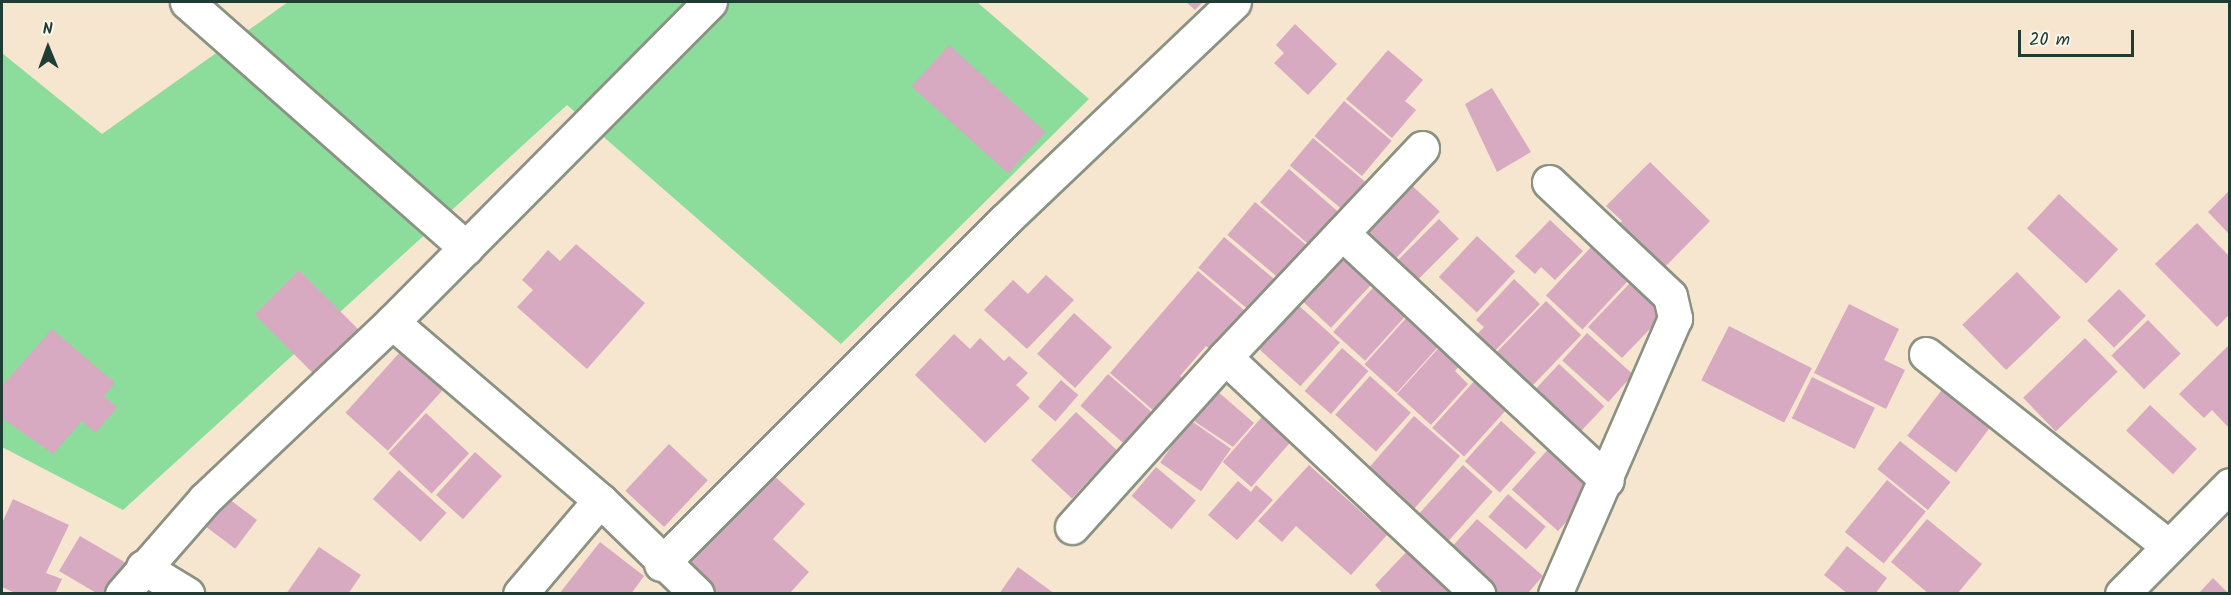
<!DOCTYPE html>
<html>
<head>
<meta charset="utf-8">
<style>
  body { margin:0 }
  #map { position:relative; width:2231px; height:595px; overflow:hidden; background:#f6e6cf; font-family:Kalam,sans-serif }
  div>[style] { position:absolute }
  .green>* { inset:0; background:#8cdc9b }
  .building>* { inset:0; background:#d7aac1; transform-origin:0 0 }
  .roads { filter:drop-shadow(2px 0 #8a9282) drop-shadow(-2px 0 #8a9282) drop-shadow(0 2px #8a9282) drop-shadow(0 -2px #8a9282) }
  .minor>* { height:33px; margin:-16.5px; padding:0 16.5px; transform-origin:16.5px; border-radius:16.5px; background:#fff }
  span { translate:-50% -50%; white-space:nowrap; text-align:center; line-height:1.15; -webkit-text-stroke:5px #fbf7ec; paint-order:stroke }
  .frame { position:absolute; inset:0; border:3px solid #1f3d34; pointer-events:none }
  .north { position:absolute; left:18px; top:18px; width:60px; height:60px; -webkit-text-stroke:4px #fbf7ec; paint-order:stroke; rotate:359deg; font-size:16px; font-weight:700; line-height:24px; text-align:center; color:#1f3d34 }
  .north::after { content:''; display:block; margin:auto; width:21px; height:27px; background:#1f3d34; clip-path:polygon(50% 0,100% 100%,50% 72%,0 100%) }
  .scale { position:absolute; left:2018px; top:30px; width:116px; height:27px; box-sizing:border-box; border:3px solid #1f3d34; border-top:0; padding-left:8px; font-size:18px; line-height:21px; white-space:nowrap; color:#1f3d34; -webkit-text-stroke:4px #fbf7ec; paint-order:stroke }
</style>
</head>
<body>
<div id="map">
  <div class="green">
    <div style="clip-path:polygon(288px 2px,977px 2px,1089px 99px,841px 344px,567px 105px,123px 510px,2px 447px,2px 53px,102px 134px)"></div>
  </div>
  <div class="building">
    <div style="clip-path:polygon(1186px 2px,1203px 2px,1195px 10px)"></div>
    <div style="clip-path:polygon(1295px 24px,1337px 64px,1308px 95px,1274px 63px,1284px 53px,1276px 45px)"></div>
    <div style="left:949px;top:45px;width:130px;height:56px;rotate:42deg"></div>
    <div style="clip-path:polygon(1388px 50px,1423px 80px,1405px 101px,1416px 110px,1392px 138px,1346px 99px)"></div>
    <div style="clip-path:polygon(1492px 88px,1531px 152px,1497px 172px,1465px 104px)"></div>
    <div style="left:1344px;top:101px;width:62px;height:46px;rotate:40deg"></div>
    <div style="left:1313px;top:138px;width:75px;height:36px;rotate:40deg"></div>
    <div style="clip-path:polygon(1650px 162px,1710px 221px,1661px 271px,1616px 227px,1622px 221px,1606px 206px)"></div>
    <div style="left:1289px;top:169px;width:72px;height:44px;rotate:41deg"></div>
    <div style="left:1404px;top:178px;width:49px;height:67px;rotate:43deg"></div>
    <div style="clip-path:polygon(2229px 191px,2229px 234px,2208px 212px)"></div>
    <div style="left:2059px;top:194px;width:81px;height:47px;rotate:43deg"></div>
    <div style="left:1255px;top:202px;width:74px;height:43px;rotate:40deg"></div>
    <div style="left:1439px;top:219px;width:28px;height:63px;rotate:45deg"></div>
    <div style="clip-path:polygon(1550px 220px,1583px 251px,1555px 280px,1541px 267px,1535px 274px,1515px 256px)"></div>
    <div style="clip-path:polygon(2197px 223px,2229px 256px,2229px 315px,2217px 327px,2155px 264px)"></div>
    <div style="left:1477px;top:236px;width:52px;height:56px;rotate:43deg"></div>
    <div style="left:1224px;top:237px;width:75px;height:40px;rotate:40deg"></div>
    <div style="clip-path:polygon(576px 244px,645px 303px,587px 369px,517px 307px,533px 290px,522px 280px,548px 250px,560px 261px)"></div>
    <div style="left:1338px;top:244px;width:52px;height:66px;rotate:43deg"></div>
    <div style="left:1593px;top:245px;width:50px;height:69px;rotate:43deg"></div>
    <div style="left:299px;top:270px;width:89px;height:63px;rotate:45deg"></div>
    <div style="clip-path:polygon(1198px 271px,1251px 316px,1217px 355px,1206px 346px,1180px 376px,1190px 385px,1162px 418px,1110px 373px)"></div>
    <div style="left:2017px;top:272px;width:63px;height:76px;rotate:46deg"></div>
    <div style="clip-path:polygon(1046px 275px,1074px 300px,1027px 349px,984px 310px,1013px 280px,1028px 294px)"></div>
    <div style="clip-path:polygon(1514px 279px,1540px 304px,1491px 355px,1473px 338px,1484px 327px,1476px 320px)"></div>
    <div style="left:1380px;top:280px;width:43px;height:70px;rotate:42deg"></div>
    <div style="clip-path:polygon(1631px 282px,1639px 290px,1644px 285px,1669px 309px,1622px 358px,1588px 327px)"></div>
    <div style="left:2119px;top:289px;width:38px;height:45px;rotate:45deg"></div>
    <div style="left:1546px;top:301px;width:49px;height:77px;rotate:44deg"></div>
    <div style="left:1296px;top:303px;width:59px;height:59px;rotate:42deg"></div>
    <div style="clip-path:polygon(1849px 304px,1899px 329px,1884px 360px,1905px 370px,1886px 409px,1814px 373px)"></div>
    <div style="left:1074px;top:313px;width:51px;height:55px;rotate:42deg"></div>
    <div style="left:1408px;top:316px;width:43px;height:65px;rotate:42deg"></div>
    <div style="left:2148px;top:320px;width:47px;height:51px;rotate:46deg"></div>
    <div style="left:1729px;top:326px;width:93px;height:61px;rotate:27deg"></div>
    <div style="clip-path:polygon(52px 329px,115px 383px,104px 396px,117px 408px,95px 433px,82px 421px,53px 454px,2px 418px,2px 386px)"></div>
    <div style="left:1587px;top:333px;width:62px;height:37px;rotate:42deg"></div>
    <div style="clip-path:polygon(954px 334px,970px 349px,980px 338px,1004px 361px,1009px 356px,1028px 373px,1016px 385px,1030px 398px,985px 443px,915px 375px)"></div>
    <div style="left:2085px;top:338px;width:47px;height:86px;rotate:46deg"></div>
    <div style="clip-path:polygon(1445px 341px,1465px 359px,1455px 371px,1468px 384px,1431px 425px,1397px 394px)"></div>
    <div style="clip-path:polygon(2229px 345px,2229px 428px,2212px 410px,2204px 418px,2179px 394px)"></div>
    <div style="left:1342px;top:348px;width:35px;height:57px;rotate:41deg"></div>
    <div style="left:401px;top:351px;width:57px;height:83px;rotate:42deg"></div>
    <div style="left:1559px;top:364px;width:62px;height:37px;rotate:43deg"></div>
    <div style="left:1108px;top:374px;width:69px;height:42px;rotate:41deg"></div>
    <div style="left:1370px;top:376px;width:55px;height:52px;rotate:42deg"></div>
    <div style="left:1812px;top:377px;width:70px;height:46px;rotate:26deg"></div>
    <div style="left:1477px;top:378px;width:43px;height:67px;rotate:42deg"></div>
    <div style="left:1061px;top:380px;width:23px;height:35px;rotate:41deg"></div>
    <div style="left:1947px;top:383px;width:61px;height:66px;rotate:37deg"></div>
    <div style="clip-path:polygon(1216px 390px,1254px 423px,1233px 447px,1191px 419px)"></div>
    <div style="left:2150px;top:405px;width:64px;height:35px;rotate:43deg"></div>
    <div style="left:1268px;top:410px;width:38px;height:69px;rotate:41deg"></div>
    <div style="left:1076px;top:412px;width:56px;height:66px;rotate:43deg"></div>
    <div style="left:426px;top:413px;width:59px;height:55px;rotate:43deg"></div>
    <div style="left:1414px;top:416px;width:61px;height:79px;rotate:41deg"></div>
    <div style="left:1190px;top:420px;width:50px;height:52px;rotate:35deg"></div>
    <div style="left:1501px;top:421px;width:47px;height:54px;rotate:42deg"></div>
    <div style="left:1900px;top:441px;width:65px;height:36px;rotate:39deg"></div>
    <div style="left:669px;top:444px;width:53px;height:64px;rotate:43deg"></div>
    <div style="left:1552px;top:445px;width:62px;height:60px;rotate:42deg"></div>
    <div style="left:475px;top:452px;width:36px;height:58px;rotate:42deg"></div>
    <div style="clip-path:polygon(1309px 465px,1387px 535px,1351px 575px,1296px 526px,1282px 542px,1258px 521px)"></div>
    <div style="left:1463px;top:465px;width:40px;height:74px;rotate:42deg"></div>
    <div style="left:1156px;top:467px;width:52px;height:38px;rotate:40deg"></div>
    <div style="left:399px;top:470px;width:64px;height:39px;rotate:42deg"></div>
    <div style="clip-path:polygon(770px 472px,805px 504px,773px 539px,809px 572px,789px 594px,718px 594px,686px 565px)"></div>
    <div style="left:1887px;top:480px;width:50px;height:67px;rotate:39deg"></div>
    <div style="clip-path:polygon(1238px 481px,1251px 492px,1256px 485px,1273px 500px,1237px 540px,1208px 515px)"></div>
    <div style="left:1508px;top:494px;width:50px;height:30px;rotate:41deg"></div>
    <div style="left:225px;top:496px;width:40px;height:36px;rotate:37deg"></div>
    <div style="clip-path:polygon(13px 499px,69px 525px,46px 573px,62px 579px,55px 594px,17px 594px,2px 587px,2px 523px)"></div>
    <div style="clip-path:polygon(1477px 519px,1543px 576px,1527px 594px,1496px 594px,1448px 551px)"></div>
    <div style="clip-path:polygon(1927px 519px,1982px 564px,1957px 594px,1929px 594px,1891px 562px)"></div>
    <div style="clip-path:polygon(80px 536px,133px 567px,117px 594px,98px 594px,59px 571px)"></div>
    <div style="clip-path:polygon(600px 542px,644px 576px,631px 594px,559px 594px)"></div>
    <div style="clip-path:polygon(1412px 546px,1462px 594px,1383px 594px,1375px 585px)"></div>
    <div style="clip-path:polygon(1847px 546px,1887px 578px,1875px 594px,1848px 594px,1824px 575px)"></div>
    <div style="clip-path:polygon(319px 547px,361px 575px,348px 594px,286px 594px)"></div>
    <div style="clip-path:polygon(1018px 567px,1055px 594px,999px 594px)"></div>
    <div style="clip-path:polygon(2213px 578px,2229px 594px,2198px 594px)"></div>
  </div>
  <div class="roads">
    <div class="minor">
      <div style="left:187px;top:2px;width:372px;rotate:41.4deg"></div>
      <div style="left:1422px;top:148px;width:287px;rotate:133.3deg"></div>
      <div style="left:1225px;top:357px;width:347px;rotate:43.1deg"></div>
      <div style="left:1549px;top:182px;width:166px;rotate:43.3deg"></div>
      <div style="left:1670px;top:296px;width:23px;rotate:77deg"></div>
      <div style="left:1675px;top:318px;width:301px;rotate:113.5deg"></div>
      <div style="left:1342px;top:233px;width:362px;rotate:43deg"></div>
      <div style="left:392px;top:322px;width:274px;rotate:40.6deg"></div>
      <div style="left:600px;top:500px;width:135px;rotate:44.1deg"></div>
      <div style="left:1926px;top:354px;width:308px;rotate:38.4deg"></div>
      <div style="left:1072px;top:527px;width:229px;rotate:-48deg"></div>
      <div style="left:661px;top:564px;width:486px;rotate:-45deg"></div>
      <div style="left:1005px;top:220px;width:316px;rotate:-43.6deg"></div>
      <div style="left:143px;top:567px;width:52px;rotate:31.5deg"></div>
      <div style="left:122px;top:594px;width:126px;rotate:-48.9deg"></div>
      <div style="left:205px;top:499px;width:257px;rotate:-43.4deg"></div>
      <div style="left:392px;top:322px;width:451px;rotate:-45.2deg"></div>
      <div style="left:520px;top:594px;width:123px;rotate:-49.6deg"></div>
      <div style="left:2122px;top:594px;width:153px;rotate:-45.3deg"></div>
    </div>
  </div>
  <div class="frame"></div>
  <div class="north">N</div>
  <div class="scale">20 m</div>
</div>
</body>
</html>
